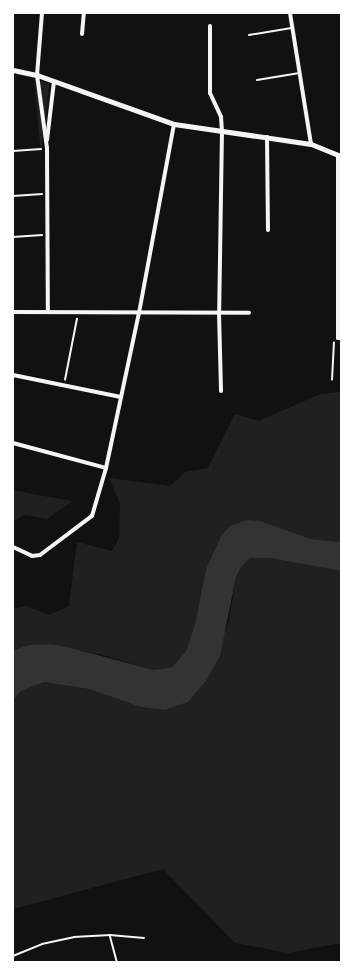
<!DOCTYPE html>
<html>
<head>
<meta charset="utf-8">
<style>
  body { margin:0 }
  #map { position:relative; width:354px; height:975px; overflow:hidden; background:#111; font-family:Jost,sans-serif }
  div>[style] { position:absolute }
  .green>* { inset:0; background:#202020 }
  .water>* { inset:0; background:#333 }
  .path>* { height:1.5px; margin:-0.75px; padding:0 0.75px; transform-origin:0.75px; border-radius:0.75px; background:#f5f5f5 }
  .service>* { height:2px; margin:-1px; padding:0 1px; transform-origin:1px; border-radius:1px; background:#f5f5f5 }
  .minor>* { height:4px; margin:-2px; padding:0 2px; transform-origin:2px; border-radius:2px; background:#f5f5f5 }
  .tertiary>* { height:5px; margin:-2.5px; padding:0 2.5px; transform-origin:2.5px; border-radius:2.5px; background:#f5f5f5 }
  span { translate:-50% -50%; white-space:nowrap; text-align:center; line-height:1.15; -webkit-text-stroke:3px #fff; paint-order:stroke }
  .frame { position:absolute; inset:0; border:14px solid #fff; pointer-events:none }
</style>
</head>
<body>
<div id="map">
  <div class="green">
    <div style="clip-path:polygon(34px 79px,49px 84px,41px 154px)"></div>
    <div style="clip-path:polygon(341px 392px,341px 542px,311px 539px,287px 531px,221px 536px,206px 569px,195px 624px,186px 651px,172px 667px,153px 670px,103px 655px,51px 644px,29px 645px,13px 650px,13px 609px,26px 606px,49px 615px,69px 606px,77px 542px,112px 551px,119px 538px,120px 504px,109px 478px,170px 486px,185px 472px,208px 468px,235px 414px,259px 421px,320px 394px)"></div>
    <div style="clip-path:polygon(13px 490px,32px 494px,73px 501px,47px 519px,24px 515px,13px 521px)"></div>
    <div style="clip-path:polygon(250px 558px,270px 558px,341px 571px,341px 943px,288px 953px,235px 943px,163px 869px,13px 909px,13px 700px,21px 691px,44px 682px,89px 689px,141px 707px,165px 710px,188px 702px,206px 681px,229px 621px,236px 577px,241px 567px)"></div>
  </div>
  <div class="water">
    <div style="clip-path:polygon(247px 520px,260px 521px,311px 539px,341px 542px,341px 571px,270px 558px,250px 558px,241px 567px,236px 577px,220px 656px,206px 681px,188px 702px,165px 710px,141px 707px,89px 689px,44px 682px,21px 691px,13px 700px,13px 650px,29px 645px,51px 644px,75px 649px,153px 670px,172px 667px,186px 651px,195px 624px,206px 569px,221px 536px,230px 526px)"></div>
  </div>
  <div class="path">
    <div style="left:13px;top:151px;width:28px;rotate:-4deg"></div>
    <div style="left:13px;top:196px;width:29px;rotate:-4deg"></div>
    <div style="left:13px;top:237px;width:29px;rotate:-4deg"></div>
    <div style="left:65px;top:380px;width:62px;rotate:-78.9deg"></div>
    <div style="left:332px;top:380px;width:37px;rotate:-87deg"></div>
    <div style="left:110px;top:935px;width:28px;rotate:75deg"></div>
    <div style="left:13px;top:956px;width:31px;rotate:-22deg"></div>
    <div style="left:42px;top:944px;width:33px;rotate:-12deg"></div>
    <div style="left:74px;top:937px;width:36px;rotate:-3deg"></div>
    <div style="left:110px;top:935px;width:34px;rotate:5deg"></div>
  </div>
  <div class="service">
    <div style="left:249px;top:35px;width:43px;rotate:-9.5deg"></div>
    <div style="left:257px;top:80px;width:43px;rotate:-9.5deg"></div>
  </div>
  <div class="minor">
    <div style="left:42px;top:13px;width:62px;rotate:94.6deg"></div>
    <div style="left:37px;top:75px;width:74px;rotate:82.2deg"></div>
    <div style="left:47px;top:148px;width:164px;rotate:89.7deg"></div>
    <div style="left:290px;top:13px;width:133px;rotate:80.9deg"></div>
    <div style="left:210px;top:26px;width:67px;rotate:90deg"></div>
    <div style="left:210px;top:93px;width:26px;rotate:65deg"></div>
    <div style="left:221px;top:117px;width:14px;rotate:86deg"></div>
    <div style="left:222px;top:131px;width:182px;rotate:90.9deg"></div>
    <div style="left:219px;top:313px;width:78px;rotate:88.5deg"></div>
    <div style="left:82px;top:34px;width:21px;rotate:-85deg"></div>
    <div style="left:267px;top:137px;width:93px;rotate:89.4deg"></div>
    <div style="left:47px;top:140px;width:59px;rotate:-83.2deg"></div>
    <div style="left:338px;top:155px;width:183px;rotate:90deg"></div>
    <div style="left:338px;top:338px;width:3px"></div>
    <div style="left:13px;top:312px;width:236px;rotate:0.2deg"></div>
    <div style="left:13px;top:375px;width:110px;rotate:11.5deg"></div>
    <div style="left:13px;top:443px;width:96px;rotate:15deg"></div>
    <div style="left:13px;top:547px;width:21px;rotate:25deg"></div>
    <div style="left:32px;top:556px;width:8px;rotate:-7deg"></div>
    <div style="left:40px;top:555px;width:65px;rotate:-36.9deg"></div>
    <div style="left:92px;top:516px;width:50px;rotate:-73.7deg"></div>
    <div style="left:106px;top:468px;width:158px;rotate:-78deg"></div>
    <div style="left:139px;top:313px;width:192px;rotate:-79.5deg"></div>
  </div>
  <div class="tertiary">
    <div style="left:13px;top:70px;width:25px;rotate:12deg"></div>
    <div style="left:37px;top:75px;width:145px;rotate:19.7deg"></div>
    <div style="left:174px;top:124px;width:138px;rotate:8.3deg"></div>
    <div style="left:311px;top:144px;width:32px;rotate:22deg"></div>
  </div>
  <div class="frame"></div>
</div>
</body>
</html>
